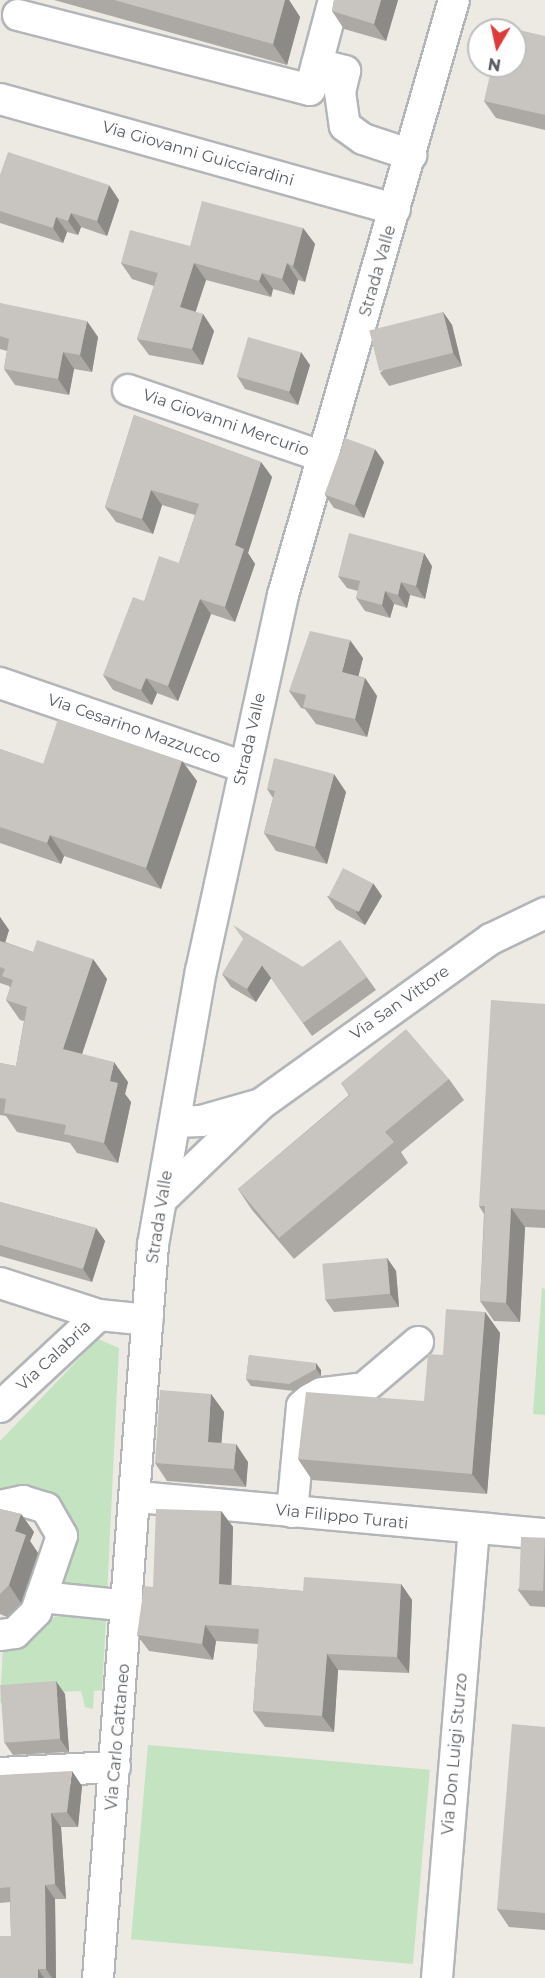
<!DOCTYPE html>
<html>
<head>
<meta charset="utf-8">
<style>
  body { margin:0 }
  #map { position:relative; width:545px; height:1978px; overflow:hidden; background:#edeae3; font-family:Montserrat,sans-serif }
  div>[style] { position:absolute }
  .green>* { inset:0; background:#c3e3c1; transform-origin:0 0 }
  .roads { filter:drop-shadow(2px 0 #b3b6b9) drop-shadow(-2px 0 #b3b6b9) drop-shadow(0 2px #b3b6b9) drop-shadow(0 -2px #b3b6b9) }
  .minor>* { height:30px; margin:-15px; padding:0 15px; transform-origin:15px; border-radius:15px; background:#fff }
  .wall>* { inset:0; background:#aca9a5 }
  .shaded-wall>* { inset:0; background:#8c8a86 }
  .building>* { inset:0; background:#c8c5c0; transform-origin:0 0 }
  span { translate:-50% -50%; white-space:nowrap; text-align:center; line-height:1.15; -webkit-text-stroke:4.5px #fff; paint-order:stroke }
  .street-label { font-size:16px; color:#5b5f63 }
  .north { position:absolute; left:467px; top:18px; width:60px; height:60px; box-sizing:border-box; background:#fff; border:2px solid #bdbfc1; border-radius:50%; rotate:189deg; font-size:16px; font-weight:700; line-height:24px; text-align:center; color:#5b5f63 }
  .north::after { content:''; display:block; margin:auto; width:21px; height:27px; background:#dc3c3a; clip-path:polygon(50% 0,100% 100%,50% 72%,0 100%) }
</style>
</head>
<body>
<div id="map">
  <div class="green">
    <div style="clip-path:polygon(542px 1288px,545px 1289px,545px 1415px,533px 1414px)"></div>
    <div style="clip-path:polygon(98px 1339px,119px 1348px,107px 1596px,77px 1593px,63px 1580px,49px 1507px,0 1502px,0 1441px)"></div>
    <div style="clip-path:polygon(56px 1616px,106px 1618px,102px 1690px,94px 1691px,93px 1709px,85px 1707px,81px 1691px,6px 1694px,0 1704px,3px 1646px)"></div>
    <div style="left:148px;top:1745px;width:283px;height:195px;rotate:5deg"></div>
  </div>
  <div class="roads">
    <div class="minor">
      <div style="left:18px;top:15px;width:301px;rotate:14.4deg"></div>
      <div style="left:310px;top:90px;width:93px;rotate:-75.1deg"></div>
      <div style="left:317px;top:64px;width:29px;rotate:14deg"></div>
      <div style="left:345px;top:71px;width:22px;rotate:103deg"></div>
      <div style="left:340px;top:92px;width:34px;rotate:82deg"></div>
      <div style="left:345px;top:126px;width:22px;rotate:36deg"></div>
      <div style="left:363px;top:139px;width:51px;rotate:18.4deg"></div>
      <div style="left:0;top:99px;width:410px;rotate:15.6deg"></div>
      <div style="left:128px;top:390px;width:207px;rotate:18.9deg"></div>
      <div style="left:0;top:683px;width:258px;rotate:19deg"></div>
      <div style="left:261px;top:1104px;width:283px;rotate:-35.7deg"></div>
      <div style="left:491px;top:939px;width:60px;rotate:-25.7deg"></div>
      <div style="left:162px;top:1199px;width:137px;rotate:-43.8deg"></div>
      <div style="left:261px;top:1104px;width:62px;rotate:164.2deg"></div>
      <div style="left:201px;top:1121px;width:26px;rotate:178deg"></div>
      <div style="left:0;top:1283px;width:104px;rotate:17.9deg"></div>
      <div style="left:0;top:1407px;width:135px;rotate:-42.9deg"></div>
      <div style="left:99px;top:1315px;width:49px;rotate:5.8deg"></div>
      <div style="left:138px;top:1497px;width:409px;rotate:5.2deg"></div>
      <div style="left:0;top:1506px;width:24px;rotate:-12deg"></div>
      <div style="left:23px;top:1501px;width:24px;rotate:17deg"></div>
      <div style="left:46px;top:1508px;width:32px;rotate:60deg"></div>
      <div style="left:62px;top:1536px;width:80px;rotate:108.9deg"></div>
      <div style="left:36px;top:1612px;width:30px;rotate:135deg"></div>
      <div style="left:15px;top:1633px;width:15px;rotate:172deg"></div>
      <div style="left:292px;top:1512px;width:106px;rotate:-84.6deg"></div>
      <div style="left:302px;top:1406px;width:18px;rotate:-41deg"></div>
      <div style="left:316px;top:1394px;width:48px;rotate:-7.1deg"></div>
      <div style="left:364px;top:1388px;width:71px;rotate:-40.4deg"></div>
      <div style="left:41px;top:1597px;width:88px;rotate:5.8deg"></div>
      <div style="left:0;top:1773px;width:115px;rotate:-3deg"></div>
      <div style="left:98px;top:1978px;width:735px;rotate:-85.71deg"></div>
      <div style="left:153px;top:1245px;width:278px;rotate:-80.1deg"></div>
      <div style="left:201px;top:971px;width:385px;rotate:-77.7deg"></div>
      <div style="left:283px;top:595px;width:619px;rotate:-73.97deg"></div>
      <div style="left:437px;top:1978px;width:450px;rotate:-85.3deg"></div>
    </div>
  </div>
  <div class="wall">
    <div style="clip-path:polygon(54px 0,289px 0,300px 17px,287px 65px)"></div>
    <div style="clip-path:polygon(334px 0,398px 0,386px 41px,344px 29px,332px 11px)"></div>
    <div style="clip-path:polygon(545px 36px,545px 130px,496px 118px,484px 101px)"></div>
    <div style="clip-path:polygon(0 175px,119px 200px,107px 236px,81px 227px,78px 235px,67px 232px,63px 243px,0 223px)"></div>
    <div style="clip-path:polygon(303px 228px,315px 244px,305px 282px,298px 280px,294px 295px,273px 289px,271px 297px,206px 280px,195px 312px,203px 314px,214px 331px,203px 365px,149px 355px,137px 339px,154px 286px,132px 279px,121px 263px,190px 246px)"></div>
    <div style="clip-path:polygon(0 303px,98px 337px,92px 372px,74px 369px,69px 395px,15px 385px,4px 369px,7px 351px,0 349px)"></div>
    <div style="clip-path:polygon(443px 312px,452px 325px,462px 366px,389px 386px,380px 373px)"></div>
    <div style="clip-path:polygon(310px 365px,298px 405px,245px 389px,237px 376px)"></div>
    <div style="clip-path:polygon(134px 415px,261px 462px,272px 477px,248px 553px,255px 564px,235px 622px,211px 614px,178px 701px,157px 693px,152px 705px,113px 690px,103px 675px,179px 563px,195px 515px,162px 505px,153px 534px,116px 522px,105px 507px)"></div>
    <div style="clip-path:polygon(384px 462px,364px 518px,334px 508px,325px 495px)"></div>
    <div style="clip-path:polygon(432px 566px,425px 599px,410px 595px,407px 608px,394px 604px,390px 618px,365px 611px,356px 598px,358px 591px,347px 588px,338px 576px)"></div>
    <div style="clip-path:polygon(363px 658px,358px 676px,365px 678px,377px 696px,367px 737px,316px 724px,305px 709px,301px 708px,289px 691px)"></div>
    <div style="clip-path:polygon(0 749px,43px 764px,182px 761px,197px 781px,161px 889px,64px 856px,61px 864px,0 843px)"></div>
    <div style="clip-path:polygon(267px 789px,346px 792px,327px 864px,276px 851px,264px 833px,273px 798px)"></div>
    <div style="clip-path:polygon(327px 896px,382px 896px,365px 925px,336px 909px)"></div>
    <div style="clip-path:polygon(0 917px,9px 930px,5px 942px,33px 952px,93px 959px,107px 979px,82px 1054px,128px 1082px,125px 1094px,131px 1102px,118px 1163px,77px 1153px,70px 1143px,17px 1132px,6px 1116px,0 1115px,0 1063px,16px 1066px,24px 1021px,20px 1020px,6px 1000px,10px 988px,9px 986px,0 983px)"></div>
    <div style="clip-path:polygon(340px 940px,376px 990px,312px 1036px,271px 978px,256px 1002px,231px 987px,222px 974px,303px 967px)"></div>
    <div style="clip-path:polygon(545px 1004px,545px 1228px,525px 1227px,520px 1322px,494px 1321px,480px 1301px,484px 1214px,479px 1206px)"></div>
    <div style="clip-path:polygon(449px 1079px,464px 1100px,401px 1152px,408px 1163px,294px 1259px,252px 1210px,238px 1189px,349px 1095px,341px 1083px)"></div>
    <div style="clip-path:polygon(0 1202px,96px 1228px,105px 1241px,92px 1282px,0 1256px)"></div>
    <div style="clip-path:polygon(387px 1258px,396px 1271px,399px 1307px,334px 1312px,325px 1299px)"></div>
    <div style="clip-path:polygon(485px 1312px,500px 1333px,487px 1494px,312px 1480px,298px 1459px,424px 1401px,443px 1355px)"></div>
    <div style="clip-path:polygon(249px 1355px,321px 1370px,321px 1376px,294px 1391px,251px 1386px,246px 1379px)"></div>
    <div style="clip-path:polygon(211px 1394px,224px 1412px,221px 1443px,248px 1462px,246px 1487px,167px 1481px,155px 1463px)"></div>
    <div style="clip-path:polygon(0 1509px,21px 1514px,34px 1532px,30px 1541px,38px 1553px,21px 1603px,7px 1617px,0 1614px)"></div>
    <div style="clip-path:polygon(221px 1511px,233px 1527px,231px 1585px,303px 1591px,401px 1584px,412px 1600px,409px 1673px,338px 1670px,334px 1732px,265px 1727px,253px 1711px,258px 1644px,216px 1641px,213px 1660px,149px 1651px,137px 1635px,153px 1587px)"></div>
    <div style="clip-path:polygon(545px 1538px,545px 1607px,530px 1606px,518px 1590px)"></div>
    <div style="clip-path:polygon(65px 1694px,69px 1752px,13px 1755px,4px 1742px)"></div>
    <div style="clip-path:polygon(545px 1727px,545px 1930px,509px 1927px,497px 1909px)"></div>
    <div style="clip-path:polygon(0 1775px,82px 1786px,78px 1827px,61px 1827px,66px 1899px,55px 1899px,56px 1978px,0 1978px,11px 1936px,10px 1902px,0 1903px)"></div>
  </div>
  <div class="shaded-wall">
    <div style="clip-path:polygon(285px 0,289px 0,300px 17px,287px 65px,273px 44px)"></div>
    <div style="clip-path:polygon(381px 0,398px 0,386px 41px,374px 24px)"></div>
    <div style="clip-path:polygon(109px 185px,119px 200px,107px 236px,97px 221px)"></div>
    <div style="clip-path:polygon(71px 213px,81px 227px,78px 235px,68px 221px)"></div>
    <div style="clip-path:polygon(56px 217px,67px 232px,63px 243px,53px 228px)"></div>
    <div style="clip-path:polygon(303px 228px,315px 244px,305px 282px,293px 266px)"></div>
    <div style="clip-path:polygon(194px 263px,206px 280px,192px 323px,180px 307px)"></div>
    <div style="clip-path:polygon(287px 263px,298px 280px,294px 295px,282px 279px)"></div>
    <div style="clip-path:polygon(262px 273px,273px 289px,271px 297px,259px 281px)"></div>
    <div style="clip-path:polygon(443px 312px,452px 325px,462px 366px,453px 353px)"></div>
    <div style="clip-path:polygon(203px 314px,214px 331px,203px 365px,192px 349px)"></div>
    <div style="clip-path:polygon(87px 321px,98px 337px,92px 372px,80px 355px)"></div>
    <div style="clip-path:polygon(63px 352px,74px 369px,69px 395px,58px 379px)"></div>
    <div style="clip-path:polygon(301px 352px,310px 365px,298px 405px,289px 392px)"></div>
    <div style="clip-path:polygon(375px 449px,384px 462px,364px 518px,355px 505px)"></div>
    <div style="clip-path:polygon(261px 462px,272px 477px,248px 553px,255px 564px,235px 622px,225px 607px,235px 545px)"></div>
    <div style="clip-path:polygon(151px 490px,162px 505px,153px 534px,142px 519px)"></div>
    <div style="clip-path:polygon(424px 553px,432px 566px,425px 599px,416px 586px)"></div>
    <div style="clip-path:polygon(401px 582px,410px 595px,407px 608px,398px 595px)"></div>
    <div style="clip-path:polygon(385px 591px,394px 604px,390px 618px,382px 605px)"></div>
    <div style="clip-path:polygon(200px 599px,211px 614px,178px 701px,168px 686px)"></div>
    <div style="clip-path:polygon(350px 640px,363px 658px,355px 690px,342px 672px)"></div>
    <div style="clip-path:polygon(146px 678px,157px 693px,152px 705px,141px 690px)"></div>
    <div style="clip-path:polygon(365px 678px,377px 696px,367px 737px,355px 719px)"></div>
    <div style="clip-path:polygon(182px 761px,197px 781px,161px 889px,146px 868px)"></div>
    <div style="clip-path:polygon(334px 774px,346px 792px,327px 864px,315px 847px)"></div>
    <div style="clip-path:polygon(50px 835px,64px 856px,61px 864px,47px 843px)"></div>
    <div style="clip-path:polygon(373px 883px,382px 896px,365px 925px,356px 912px)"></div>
    <div style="clip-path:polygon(0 917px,9px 930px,1px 956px,0 955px)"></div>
    <div style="clip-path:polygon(93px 959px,107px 979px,77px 1069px,63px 1049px)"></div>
    <div style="clip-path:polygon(262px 965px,271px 978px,256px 1002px,247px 989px)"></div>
    <div style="clip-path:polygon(114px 1062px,128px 1082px,125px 1094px,131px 1102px,118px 1163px,104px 1143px,110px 1081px)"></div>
    <div style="clip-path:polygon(511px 1208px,525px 1227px,520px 1322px,506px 1303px)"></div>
    <div style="clip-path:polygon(96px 1228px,105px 1241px,92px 1282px,83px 1269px)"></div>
    <div style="clip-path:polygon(387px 1258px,396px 1271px,399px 1307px,390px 1294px)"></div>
    <div style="clip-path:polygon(485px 1312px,500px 1333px,487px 1494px,472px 1474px)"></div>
    <div style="clip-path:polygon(316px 1363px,321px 1370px,321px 1376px,316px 1369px)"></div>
    <div style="clip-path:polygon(211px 1394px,224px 1412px,220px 1460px,208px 1442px)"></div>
    <div style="clip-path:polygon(236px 1444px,248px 1462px,246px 1487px,234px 1469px)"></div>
    <div style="clip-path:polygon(221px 1511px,233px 1527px,231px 1601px,219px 1584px)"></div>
    <div style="clip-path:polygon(21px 1514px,34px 1532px,30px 1541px,38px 1553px,21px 1603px,9px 1585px,15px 1531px)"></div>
    <div style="clip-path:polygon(401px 1584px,412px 1600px,409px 1673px,397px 1657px)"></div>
    <div style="clip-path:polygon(205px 1625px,216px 1641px,213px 1660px,202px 1644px)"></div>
    <div style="clip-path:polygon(327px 1654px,338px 1670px,334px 1732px,322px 1716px)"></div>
    <div style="clip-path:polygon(56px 1681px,65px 1694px,69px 1752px,60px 1739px)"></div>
    <div style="clip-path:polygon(72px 1771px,82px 1786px,78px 1827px,67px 1812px)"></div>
    <div style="clip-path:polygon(51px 1813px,61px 1827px,66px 1899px,55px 1884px)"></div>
    <div style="clip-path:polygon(45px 1885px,55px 1899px,56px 1978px,52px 1978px,46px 1969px)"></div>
    <div style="clip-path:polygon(38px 1969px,44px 1978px,38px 1978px)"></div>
  </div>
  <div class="building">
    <div style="clip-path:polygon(114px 0,285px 0,273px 44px)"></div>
    <div style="clip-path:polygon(334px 0,381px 0,374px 24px,332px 11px)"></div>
    <div style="clip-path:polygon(501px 26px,545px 36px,545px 115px,484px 101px,492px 66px,515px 66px,515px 30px,500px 30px)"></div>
    <div style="clip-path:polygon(8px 152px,109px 185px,97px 221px,71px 213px,68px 221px,56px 217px,53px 228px,0 211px,0 175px)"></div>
    <div style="clip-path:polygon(202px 201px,303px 228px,293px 266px,287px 263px,282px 279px,262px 273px,259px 281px,194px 263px,180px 307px,203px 314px,192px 349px,137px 339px,158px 273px,121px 263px,130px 230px,190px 246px)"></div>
    <div style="clip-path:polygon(0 303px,87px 321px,80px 355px,63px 352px,58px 379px,4px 369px,9px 339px,0 336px)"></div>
    <div style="left:443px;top:312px;width:42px;height:76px;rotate:76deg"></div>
    <div style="left:248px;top:337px;width:55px;height:41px;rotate:16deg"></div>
    <div style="clip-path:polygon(134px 415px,261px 462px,235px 545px,244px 549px,225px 607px,200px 599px,168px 686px,146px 678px,141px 690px,103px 675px,133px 597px,144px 601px,159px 556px,179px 563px,199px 504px,151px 490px,142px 519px,105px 507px)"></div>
    <div style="left:345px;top:438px;width:32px;height:60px;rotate:20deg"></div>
    <div style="clip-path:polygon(349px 533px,424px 553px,416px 586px,401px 582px,398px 595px,385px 591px,382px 605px,356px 598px,360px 581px,338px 576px)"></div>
    <div style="clip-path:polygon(310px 631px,350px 640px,342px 672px,365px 678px,355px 719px,303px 707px,306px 695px,289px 691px)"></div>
    <div style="clip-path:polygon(58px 719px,182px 761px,146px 868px,50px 835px,47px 843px,0 827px,0 749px,43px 764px)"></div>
    <div style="clip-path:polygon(274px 758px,334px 774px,315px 847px,264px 833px,275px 791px,267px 789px)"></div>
    <div style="left:343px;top:868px;width:34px;height:32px;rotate:27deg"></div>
    <div style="clip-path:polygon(233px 925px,303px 967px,340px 940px,367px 977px,303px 1023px,262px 965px,247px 989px,222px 974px,243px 939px)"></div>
    <div style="clip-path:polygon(37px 940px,93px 959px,63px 1049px,114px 1062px,110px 1081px,118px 1083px,104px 1143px,64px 1134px,66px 1125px,4px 1113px,6px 1099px,0 1098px,0 1063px,16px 1066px,27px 1007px,6px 1000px,13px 980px,2px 976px,5px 969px,0 967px,0 941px,33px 952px)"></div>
    <div style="clip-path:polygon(491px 1000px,545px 1004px,545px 1210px,511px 1208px,506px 1303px,480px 1301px,485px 1206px,479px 1206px)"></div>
    <div style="clip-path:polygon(406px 1029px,449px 1079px,385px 1132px,394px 1142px,279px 1238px,238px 1189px,350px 1095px,341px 1083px)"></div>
    <div style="clip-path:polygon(0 1202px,96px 1228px,83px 1269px,0 1245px)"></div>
    <div style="left:387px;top:1258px;width:36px;height:65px;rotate:85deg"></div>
    <div style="clip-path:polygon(446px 1309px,485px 1312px,472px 1474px,298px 1459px,306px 1392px,424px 1401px,428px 1354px,443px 1355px)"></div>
    <div style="clip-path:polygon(249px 1355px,316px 1363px,316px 1369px,289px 1384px,246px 1379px)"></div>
    <div style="clip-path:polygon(160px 1390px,211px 1394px,208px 1442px,236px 1444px,234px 1469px,155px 1463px)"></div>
    <div style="clip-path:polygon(0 1509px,21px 1514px,15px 1531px,26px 1535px,9px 1585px,0 1594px)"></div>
    <div style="clip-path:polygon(156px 1509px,221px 1511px,219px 1584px,303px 1591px,304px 1577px,401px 1584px,397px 1657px,327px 1654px,322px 1716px,253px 1711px,259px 1629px,205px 1625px,202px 1644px,137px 1635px,144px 1586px,153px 1587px)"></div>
    <div style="left:521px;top:1537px;width:24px;height:53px;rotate:2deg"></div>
    <div style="left:56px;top:1681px;width:58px;height:56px;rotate:86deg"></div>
    <div style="clip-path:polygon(512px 1724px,545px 1727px,545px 1913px,497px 1909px)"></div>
    <div style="clip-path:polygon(72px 1771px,67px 1812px,51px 1813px,55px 1884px,45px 1885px,46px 1969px,38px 1969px,38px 1978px,0 1978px,0 1936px,11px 1936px,10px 1887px,0 1888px,0 1775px)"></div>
  </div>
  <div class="street-label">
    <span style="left:198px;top:154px;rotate:16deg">Via Giovanni Guicciardini</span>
    <span style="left:378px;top:271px;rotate:-74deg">Strada Valle</span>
    <span style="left:226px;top:423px;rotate:19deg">Via Giovanni Mercurio</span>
    <span style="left:134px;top:729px;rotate:19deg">Via Cesarino Mazzucco</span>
    <span style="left:250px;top:739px;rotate:-77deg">Strada Valle</span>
    <span style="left:400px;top:1003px;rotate:-35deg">Via San Vittore</span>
    <span style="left:160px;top:1217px;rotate:-81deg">Strada Valle</span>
    <span style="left:54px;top:1356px;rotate:-43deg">Via Calabria</span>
    <span style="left:342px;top:1517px;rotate:6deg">Via Filippo Turati</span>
    <span style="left:118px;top:1737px;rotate:-85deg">Via Carlo Cattaneo</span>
    <span style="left:455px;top:1754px;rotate:-85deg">Via Don Luigi Sturzo</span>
  </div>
  <div class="north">N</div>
</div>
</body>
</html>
